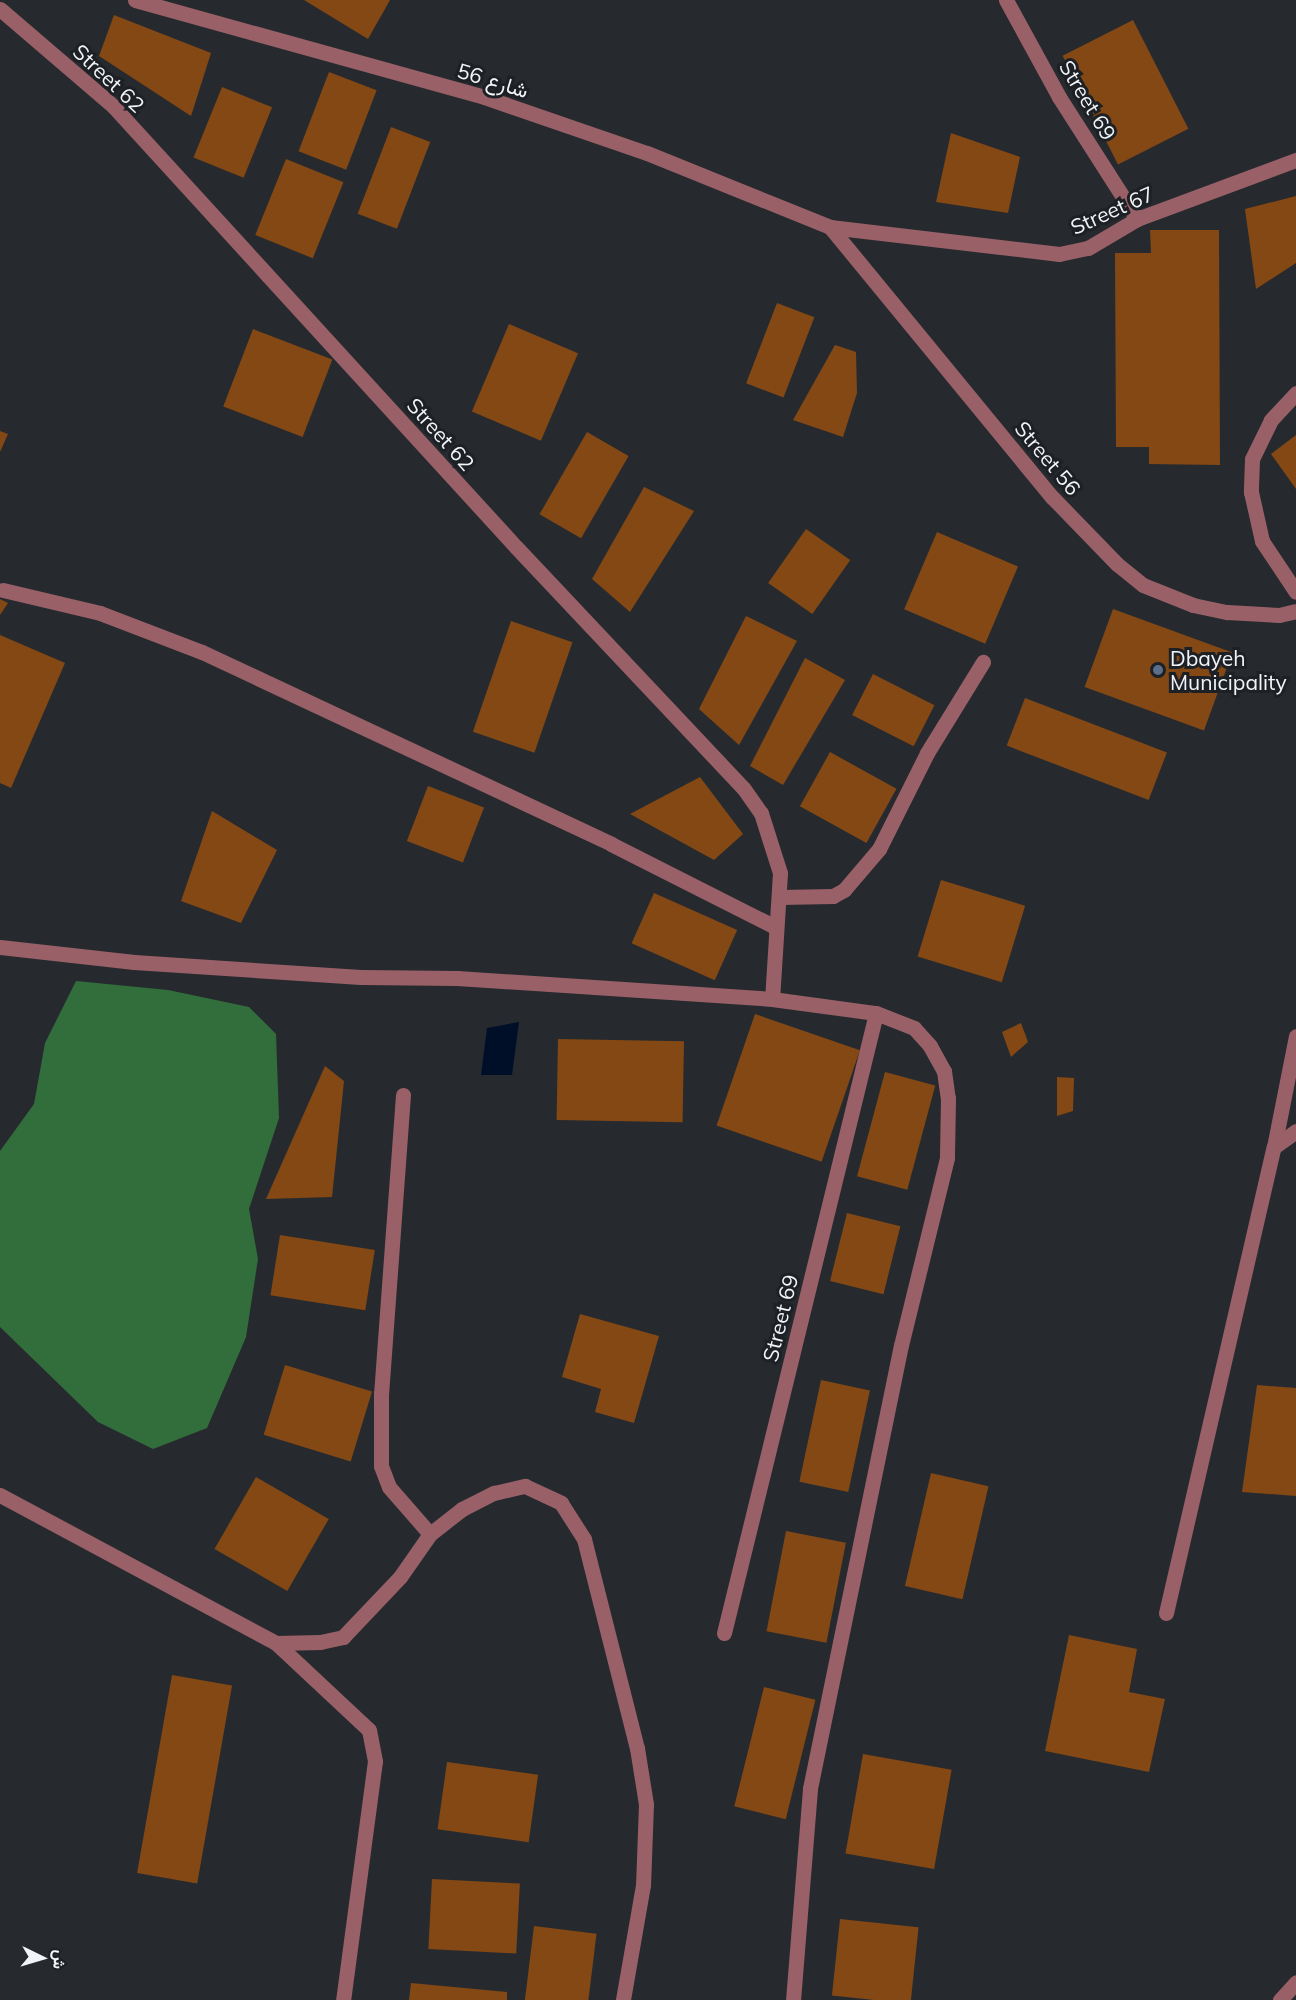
<!DOCTYPE html>
<html>
<head>
<meta charset="utf-8">
<style>
  body { margin:0 }
  #map { position:relative; width:1296px; height:2000px; overflow:hidden; background:#262a2f; font-family:Mulish,Vazirmatn,sans-serif }
  div>[style] { position:absolute }
  .forest>* { inset:0; background:#326e3b }
  .water>* { inset:0; background:#000f28 }
  .building>* { inset:0; background:#834814; transform-origin:0 0 }
  .minor>* { height:15px; margin:-7.5px; padding:0 7.5px; transform-origin:7.5px; border-radius:7.5px; background:#996167 }
  .dots>* { width:16px; height:16px; translate:-50% -50%; box-sizing:border-box; border:3px solid #1d2025; border-radius:50% }
  span { translate:-50% -50%; white-space:nowrap; text-align:center; line-height:1.15; -webkit-text-stroke:6px #1d2025; paint-order:stroke }
  .street-label { font-size:21px; color:#f2f5f8 }
  .poi-label { font-size:21px; color:#f2f5f8 }
  .left { translate:0 -50%; text-align:left }
  .north { position:absolute; left:12px; top:1928px; width:60px; height:60px; -webkit-text-stroke:4px #1d2025; paint-order:stroke; rotate:95deg; font-size:16px; font-weight:700; line-height:24px; text-align:center; color:#f2f5f8 }
  .north::after { content:''; display:block; margin:auto; width:21px; height:27px; background:#f2f5f8; clip-path:polygon(50% 0,100% 100%,50% 72%,0 100%) }
</style>
</head>
<body>
<div id="map">
  <div class="forest">
    <div style="clip-path:polygon(76px 981px,168px 990px,249px 1007px,276px 1034px,279px 1118px,249px 1209px,258px 1259px,246px 1337px,207px 1428px,153px 1449px,98px 1422px,0 1327px,0 1151px,34px 1104px,45px 1043px)"></div>
  </div>
  <div class="water">
    <div style="clip-path:polygon(519px 1022px,512px 1075px,481px 1075px,487px 1028px)"></div>
  </div>
  <div class="building">
    <div style="clip-path:polygon(304px 0,390px 0,368px 39px)"></div>
    <div style="clip-path:polygon(114px 15px,211px 53px,191px 116px,99px 56px)"></div>
    <div style="left:1133px;top:20px;width:122px;height:79px;rotate:63deg"></div>
    <div style="left:329px;top:72px;width:51px;height:85px;rotate:21deg"></div>
    <div style="left:222px;top:87px;width:54px;height:76px;rotate:22deg"></div>
    <div style="left:391px;top:127px;width:42px;height:93px;rotate:21deg"></div>
    <div style="clip-path:polygon(951px 133px,1020px 157px,1008px 213px,936px 202px)"></div>
    <div style="left:286px;top:159px;width:62px;height:82px;rotate:22deg"></div>
    <div style="clip-path:polygon(1296px 196px,1296px 263px,1256px 289px,1245px 209px)"></div>
    <div style="clip-path:polygon(1150px 230px,1219px 230px,1220px 465px,1149px 464px,1149px 447px,1116px 447px,1115px 253px,1151px 253px)"></div>
    <div style="left:777px;top:303px;width:40px;height:86px;rotate:21deg"></div>
    <div style="left:509px;top:324px;width:75px;height:95px;rotate:23deg"></div>
    <div style="left:253px;top:329px;width:85px;height:83px;rotate:21deg"></div>
    <div style="clip-path:polygon(835px 345px,856px 352px,857px 393px,843px 437px,793px 420px)"></div>
    <div style="clip-path:polygon(0 431px,8px 434px,0 452px)"></div>
    <div style="left:587px;top:432px;width:48px;height:95px;rotate:30deg"></div>
    <div style="clip-path:polygon(1296px 435px,1296px 489px,1271px 454px)"></div>
    <div style="clip-path:polygon(644px 487px,694px 511px,630px 612px,592px 579px)"></div>
    <div style="left:806px;top:529px;width:54px;height:66px;rotate:35deg"></div>
    <div style="left:937px;top:532px;width:88px;height:84px;rotate:23deg"></div>
    <div style="clip-path:polygon(0 599px,8px 603px,0 615px)"></div>
    <div style="left:1113px;top:609px;width:127px;height:83px;rotate:20deg"></div>
    <div style="clip-path:polygon(746px 616px,797px 641px,739px 745px,699px 709px)"></div>
    <div style="left:511px;top:621px;width:65px;height:117px;rotate:19deg"></div>
    <div style="clip-path:polygon(0 635px,65px 663px,11px 788px,0 783px)"></div>
    <div style="clip-path:polygon(805px 658px,845px 680px,783px 785px,750px 766px)"></div>
    <div style="left:873px;top:674px;width:69px;height:46px;rotate:27deg"></div>
    <div style="left:1025px;top:698px;width:152px;height:51px;rotate:21deg"></div>
    <div style="left:830px;top:752px;width:76px;height:62px;rotate:29deg"></div>
    <div style="clip-path:polygon(700px 777px,743px 834px,714px 860px,630px 814px)"></div>
    <div style="left:428px;top:786px;width:60px;height:59px;rotate:21deg"></div>
    <div style="clip-path:polygon(212px 811px,277px 850px,241px 923px,181px 901px)"></div>
    <div style="left:941px;top:880px;width:88px;height:80px;rotate:17deg"></div>
    <div style="left:654px;top:893px;width:91px;height:55px;rotate:24deg"></div>
    <div style="left:755px;top:1014px;width:111px;height:118px;rotate:19deg"></div>
    <div style="clip-path:polygon(1021px 1023px,1028px 1042px,1011px 1057px,1002px 1032px)"></div>
    <div style="left:558px;top:1039px;width:126px;height:81px;rotate:1deg"></div>
    <div style="clip-path:polygon(325px 1066px,344px 1081px,332px 1197px,266px 1199px)"></div>
    <div style="left:885px;top:1072px;width:52px;height:108px;rotate:15deg"></div>
    <div style="clip-path:polygon(1057px 1077px,1074px 1078px,1073px 1111px,1057px 1116px)"></div>
    <div style="left:847px;top:1213px;width:55px;height:70px;rotate:14deg"></div>
    <div style="left:280px;top:1235px;width:96px;height:61px;rotate:9deg"></div>
    <div style="clip-path:polygon(580px 1314px,659px 1336px,634px 1423px,595px 1412px,601px 1389px,562px 1377px)"></div>
    <div style="left:285px;top:1365px;width:91px;height:73px;rotate:17deg"></div>
    <div style="left:821px;top:1380px;width:50px;height:104px;rotate:12deg"></div>
    <div style="clip-path:polygon(1257px 1385px,1296px 1388px,1296px 1496px,1242px 1492px)"></div>
    <div style="left:931px;top:1473px;width:59px;height:116px;rotate:13deg"></div>
    <div style="left:256px;top:1477px;width:84px;height:83px;rotate:30deg"></div>
    <div style="left:786px;top:1531px;width:61px;height:102px;rotate:11deg"></div>
    <div style="clip-path:polygon(1069px 1635px,1137px 1649px,1129px 1692px,1165px 1699px,1149px 1772px,1045px 1751px)"></div>
    <div style="left:172px;top:1675px;width:61px;height:201px;rotate:10deg"></div>
    <div style="left:764px;top:1687px;width:53px;height:123px;rotate:14deg"></div>
    <div style="left:863px;top:1754px;width:90px;height:101px;rotate:10deg"></div>
    <div style="left:447px;top:1762px;width:92px;height:68px;rotate:8deg"></div>
    <div style="left:432px;top:1879px;width:88px;height:70px;rotate:3deg"></div>
    <div style="left:840px;top:1919px;width:79px;height:77px;rotate:6deg"></div>
    <div style="left:534px;top:1926px;width:63px;height:75px;rotate:7deg"></div>
    <div style="clip-path:polygon(411px 1983px,507px 1992px,507px 2000px,409px 2000px)"></div>
  </div>
  <div class="minor">
    <div style="left:135px;top:0;width:362px;rotate:15.5deg"></div>
    <div style="left:484px;top:97px;width:172px;rotate:19deg"></div>
    <div style="left:647px;top:153px;width:197px;rotate:22deg"></div>
    <div style="left:830px;top:227px;width:350px;rotate:50.6deg"></div>
    <div style="left:1052px;top:497px;width:93px;rotate:45.9deg"></div>
    <div style="left:1117px;top:564px;width:33px;rotate:39deg"></div>
    <div style="left:1143px;top:585px;width:54px;rotate:21.8deg"></div>
    <div style="left:1193px;top:605px;width:35px;rotate:12deg"></div>
    <div style="left:1227px;top:612px;width:52px;rotate:3.3deg"></div>
    <div style="left:1279px;top:615px;width:17px;rotate:-13deg"></div>
    <div style="left:1006px;top:0;width:111px;rotate:61.3deg"></div>
    <div style="left:1059px;top:97px;width:145px;rotate:57.4deg"></div>
    <div style="left:0;top:9px;width:149px;rotate:40.6deg"></div>
    <div style="left:113px;top:106px;width:597px;rotate:47.58deg"></div>
    <div style="left:516px;top:547px;width:332px;rotate:46.7deg"></div>
    <div style="left:744px;top:789px;width:29px;rotate:55deg"></div>
    <div style="left:761px;top:813px;width:63px;rotate:72.4deg"></div>
    <div style="left:780px;top:873px;width:126px;rotate:93.6deg"></div>
    <div style="left:830px;top:227px;width:231px;rotate:6.7deg"></div>
    <div style="left:1059px;top:254px;width:30px;rotate:-12deg"></div>
    <div style="left:1088px;top:248px;width:57px;rotate:-30.6deg"></div>
    <div style="left:1137px;top:219px;width:170px;rotate:-20.4deg"></div>
    <div style="left:1296px;top:393px;width:37px;rotate:133deg"></div>
    <div style="left:1271px;top:420px;width:43px;rotate:116deg"></div>
    <div style="left:1252px;top:459px;width:33px;rotate:92deg"></div>
    <div style="left:1251px;top:492px;width:50px;rotate:77.3deg"></div>
    <div style="left:1262px;top:541px;width:61px;rotate:56.3deg"></div>
    <div style="left:3px;top:590px;width:100px;rotate:13.3deg"></div>
    <div style="left:100px;top:613px;width:109px;rotate:20.9deg"></div>
    <div style="left:202px;top:652px;width:452px;rotate:25.1deg"></div>
    <div style="left:611px;top:844px;width:184px;rotate:26.8deg"></div>
    <div style="left:780px;top:897px;width:53px;rotate:-1.1deg"></div>
    <div style="left:833px;top:896px;width:13px;rotate:-29deg"></div>
    <div style="left:844px;top:890px;width:54px;rotate:-49.5deg"></div>
    <div style="left:879px;top:849px;width:107px;rotate:-63.4deg"></div>
    <div style="left:927px;top:753px;width:107px;rotate:-58.4deg"></div>
    <div style="left:0;top:947px;width:135px;rotate:6.4deg"></div>
    <div style="left:134px;top:962px;width:227px;rotate:3.8deg"></div>
    <div style="left:361px;top:977px;width:96px;rotate:0.6deg"></div>
    <div style="left:457px;top:978px;width:316px;rotate:3.8deg"></div>
    <div style="left:772px;top:999px;width:105px;rotate:7.7deg"></div>
    <div style="left:876px;top:1013px;width:41px;rotate:21.5deg"></div>
    <div style="left:914px;top:1028px;width:24px;rotate:48deg"></div>
    <div style="left:930px;top:1046px;width:29px;rotate:61deg"></div>
    <div style="left:944px;top:1071px;width:27px;rotate:82deg"></div>
    <div style="left:948px;top:1098px;width:60px;rotate:91deg"></div>
    <div style="left:947px;top:1158px;width:193px;rotate:103.8deg"></div>
    <div style="left:901px;top:1345px;width:453px;rotate:101.6deg"></div>
    <div style="left:810px;top:1789px;width:212px;rotate:94.6deg"></div>
    <div style="left:403px;top:1095px;width:299px;rotate:94.2deg"></div>
    <div style="left:381px;top:1393px;width:73px;rotate:90deg"></div>
    <div style="left:381px;top:1466px;width:22px;rotate:69deg"></div>
    <div style="left:389px;top:1487px;width:62px;rotate:48.9deg"></div>
    <div style="left:1274px;top:1147px;width:27px;rotate:-36deg"></div>
    <div style="left:0;top:1495px;width:313px;rotate:28.2deg"></div>
    <div style="left:276px;top:1643px;width:127px;rotate:43.1deg"></div>
    <div style="left:369px;top:1730px;width:32px;rotate:79deg"></div>
    <div style="left:375px;top:1761px;width:241px;rotate:97.6deg"></div>
    <div style="left:1166px;top:1613px;width:478px;rotate:-77deg"></div>
    <div style="left:1274px;top:1147px;width:113px;rotate:-78.8deg"></div>
    <div style="left:724px;top:1633px;width:638px;rotate:-76.22deg"></div>
    <div style="left:276px;top:1643px;width:44px;rotate:-1.3deg"></div>
    <div style="left:320px;top:1642px;width:24px;rotate:-12deg"></div>
    <div style="left:343px;top:1637px;width:83px;rotate:-46.5deg"></div>
    <div style="left:400px;top:1577px;width:52px;rotate:-55.1deg"></div>
    <div style="left:430px;top:1534px;width:41px;rotate:-38deg"></div>
    <div style="left:462px;top:1509px;width:36px;rotate:-27deg"></div>
    <div style="left:494px;top:1493px;width:32px;rotate:-13deg"></div>
    <div style="left:525px;top:1486px;width:40px;rotate:25deg"></div>
    <div style="left:561px;top:1503px;width:43px;rotate:57.4deg"></div>
    <div style="left:584px;top:1539px;width:216px;rotate:75.8deg"></div>
    <div style="left:637px;top:1748px;width:57px;rotate:80.9deg"></div>
    <div style="left:646px;top:1804px;width:81px;rotate:92.1deg"></div>
    <div style="left:643px;top:1885px;width:117px;rotate:99.9deg"></div>
    <div style="left:1280px;top:2000px;width:24px;rotate:-48deg"></div>
  </div>
  <div class="dots">
    <div style="left:1158px;top:670px;background:#5c6f8a"></div>
  </div>
  <div class="street-label">
    <span style="left:109px;top:78px;rotate:43deg">Street 62</span>
    <span style="left:493px;top:80px;rotate:17deg">شارع 56</span>
    <span style="left:1088px;top:100px;rotate:59deg">Street 69</span>
    <span style="left:1112px;top:210px;rotate:-24deg">Street 67</span>
    <span style="left:441px;top:434px;rotate:48deg">Street 62</span>
    <span style="left:1048px;top:458px;rotate:50deg">Street 56</span>
    <span style="left:780px;top:1318px;rotate:-76deg">Street 69</span>
  </div>
  <div class="poi-label">
    <span class="left" style="left:1170px;top:670px">Dbayeh<br>Municipality</span>
  </div>
  <div class="north">ش</div>
</div>
</body>
</html>
